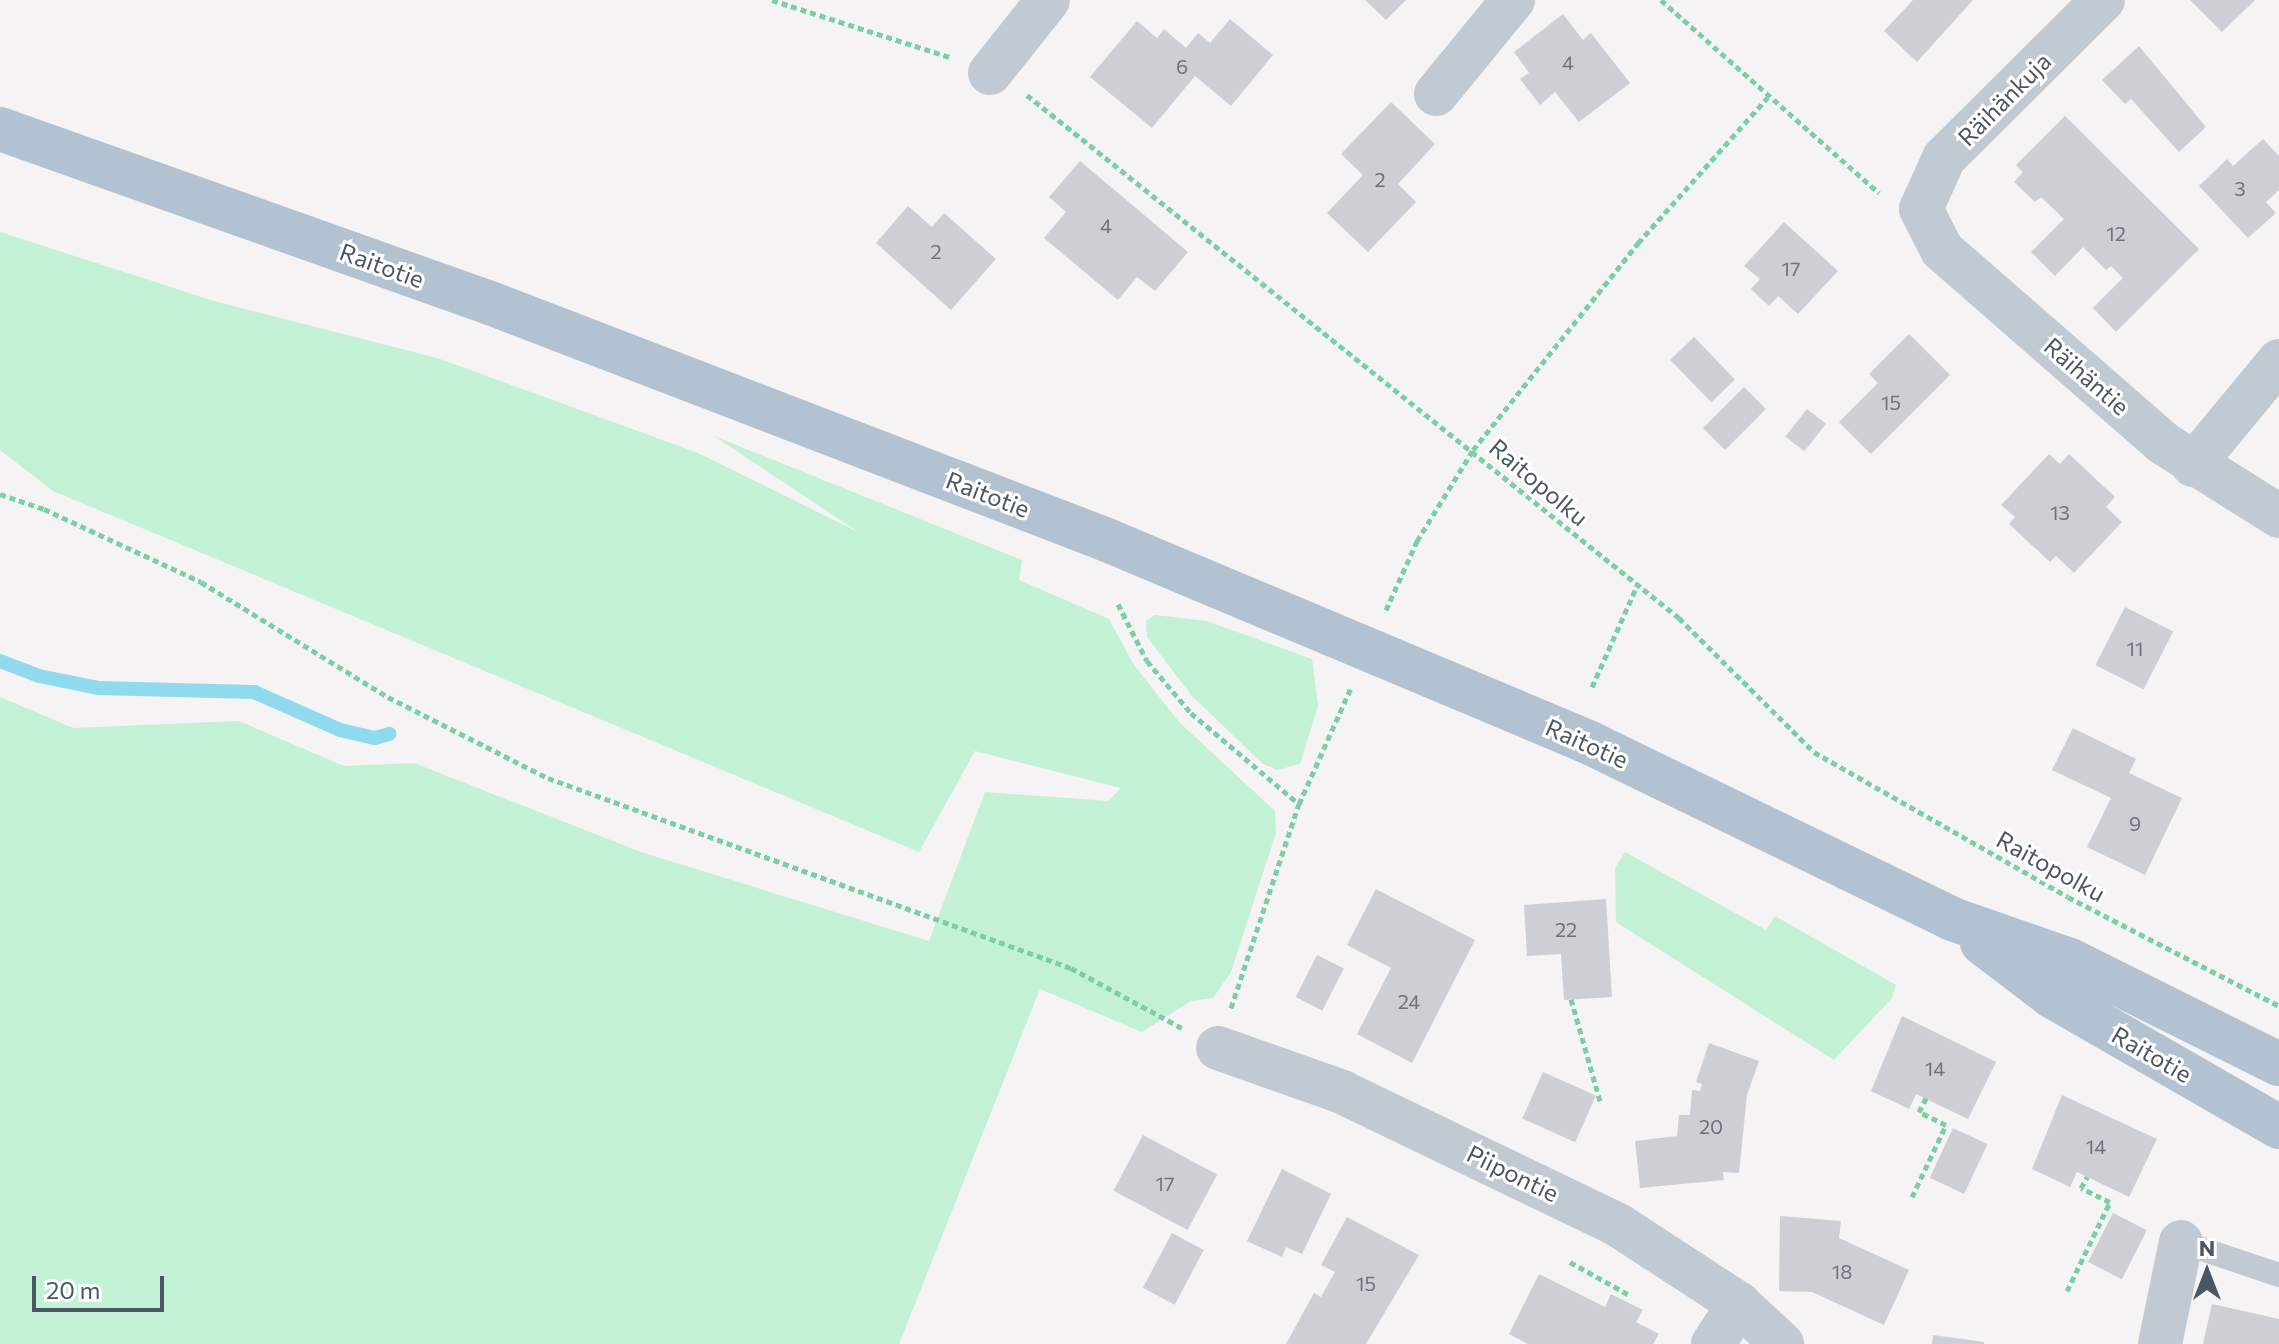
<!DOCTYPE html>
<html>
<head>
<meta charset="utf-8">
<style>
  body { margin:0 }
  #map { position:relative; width:2279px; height:1344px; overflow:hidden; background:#f5f3f3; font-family:Commissioner,sans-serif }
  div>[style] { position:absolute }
  .green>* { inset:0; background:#c3f1d5 }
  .stream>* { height:14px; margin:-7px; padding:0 7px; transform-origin:7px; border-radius:7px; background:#90daee }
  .building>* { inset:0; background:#cdcfd5; transform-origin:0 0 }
  .path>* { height:5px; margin-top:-2.5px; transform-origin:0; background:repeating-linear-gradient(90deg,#7ad0a6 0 6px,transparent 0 10px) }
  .lane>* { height:24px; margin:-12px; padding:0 12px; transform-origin:12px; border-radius:12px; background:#c1cad2 }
  .street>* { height:44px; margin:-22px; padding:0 22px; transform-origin:22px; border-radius:22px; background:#c1cad2 }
  .primary>* { height:44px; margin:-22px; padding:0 22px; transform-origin:22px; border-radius:22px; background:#b3c2d1 }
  span { translate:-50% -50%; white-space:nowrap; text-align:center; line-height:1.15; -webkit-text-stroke:6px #fff; paint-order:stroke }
  .number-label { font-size:20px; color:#6b747e }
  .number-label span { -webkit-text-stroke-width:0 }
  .street-label { font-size:24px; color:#4a5661 }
  .north { position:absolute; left:2167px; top:1232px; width:80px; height:80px; -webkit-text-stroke:6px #fff; paint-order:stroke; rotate:0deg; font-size:22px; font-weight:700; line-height:32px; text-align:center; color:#4a5661 }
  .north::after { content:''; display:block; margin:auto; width:28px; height:36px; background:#4a5661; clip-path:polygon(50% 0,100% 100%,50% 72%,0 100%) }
  .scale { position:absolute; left:32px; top:1276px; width:132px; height:36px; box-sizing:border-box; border:4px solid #4a5661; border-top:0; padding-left:10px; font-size:24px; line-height:28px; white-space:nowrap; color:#4a5661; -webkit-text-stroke:6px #fff; paint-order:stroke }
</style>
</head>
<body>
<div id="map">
  <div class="green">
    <div style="clip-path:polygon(0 232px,214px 301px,437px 358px,698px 453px,860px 533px,714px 436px,1022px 560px,1019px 580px,1109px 619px,1134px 665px,1179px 722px,1275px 811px,1276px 833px,1231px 972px,1213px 998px,1191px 1001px,1142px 1032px,1040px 989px,899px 1344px,0 1344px,0 697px,73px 728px,239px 721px,344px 766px,414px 763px,641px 852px,929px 941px,985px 792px,1108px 801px,1121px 788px,975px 751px,919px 852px,53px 491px,0 450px)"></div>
    <div style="clip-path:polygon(1155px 615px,1207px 621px,1312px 659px,1318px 706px,1300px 764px,1277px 770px,1263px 764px,1192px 696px,1147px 637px,1146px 621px)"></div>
    <div style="clip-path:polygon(1625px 852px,1766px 930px,1775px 916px,1896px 985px,1892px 998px,1834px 1060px,1616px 922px,1615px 868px)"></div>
  </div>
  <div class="stream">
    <div style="left:0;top:661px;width:42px;rotate:21deg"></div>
    <div style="left:39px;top:676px;width:60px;rotate:11.5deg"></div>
    <div style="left:98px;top:688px;width:156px;rotate:1.5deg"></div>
    <div style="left:254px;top:692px;width:94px;rotate:23.8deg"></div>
    <div style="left:340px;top:730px;width:36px;rotate:13deg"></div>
    <div style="left:375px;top:738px;width:15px;rotate:-16deg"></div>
  </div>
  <div class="building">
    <div style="clip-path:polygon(1365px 0,1406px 0,1386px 20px)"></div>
    <div style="clip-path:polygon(1913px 0,1973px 0,1917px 62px,1884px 31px)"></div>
    <div style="clip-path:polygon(2190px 0,2255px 0,2222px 32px)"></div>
    <div style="clip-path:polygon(1563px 14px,1583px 40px,1591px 33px,1630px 83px,1579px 122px,1555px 92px,1540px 105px,1520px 79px,1529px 73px,1514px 52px)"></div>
    <div style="clip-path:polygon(1230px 19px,1273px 55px,1231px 106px,1195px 76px,1152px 128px,1090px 77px,1137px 21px,1157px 38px,1164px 29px,1186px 48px,1198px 33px,1210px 43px)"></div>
    <div style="clip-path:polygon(2139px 46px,2206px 127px,2179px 152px,2131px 99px,2125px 104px,2102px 80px)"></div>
    <div style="clip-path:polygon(1391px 102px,1435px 144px,1398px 184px,1416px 202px,1368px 252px,1327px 213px,1363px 175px,1341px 154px)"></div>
    <div style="clip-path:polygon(2065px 116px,2199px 249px,2116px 332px,2093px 308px,2123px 278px,2111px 266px,2106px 270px,2083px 247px,2055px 276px,2031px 252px,2064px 219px,2041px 197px,2035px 202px,2014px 182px,2023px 172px,2016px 165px)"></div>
    <div style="clip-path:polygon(2263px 139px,2279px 156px,2279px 190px,2266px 202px,2276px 213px,2248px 238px,2199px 186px,2227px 159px,2233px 166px)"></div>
    <div style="clip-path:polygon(1080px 161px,1188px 252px,1155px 291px,1137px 277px,1118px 300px,1044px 238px,1066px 212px,1049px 197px)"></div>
    <div style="clip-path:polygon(908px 206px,932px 227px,944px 213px,996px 259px,951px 310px,876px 243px)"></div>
    <div style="clip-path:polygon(1784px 222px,1838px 271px,1798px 314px,1778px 296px,1769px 306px,1751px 289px,1760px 279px,1744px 266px)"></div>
    <div style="clip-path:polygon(1909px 334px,1950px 375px,1871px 454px,1839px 422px,1878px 383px,1869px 374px)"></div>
    <div style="left:1694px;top:337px;width:59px;height:33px;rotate:46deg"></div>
    <div style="left:1744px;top:387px;width:31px;height:58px;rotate:45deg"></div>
    <div style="left:1807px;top:409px;width:24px;height:35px;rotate:38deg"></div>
    <div style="clip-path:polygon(2049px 454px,2060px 464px,2069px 454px,2115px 497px,2106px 507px,2122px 522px,2074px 573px,2056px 556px,2050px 562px,2009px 524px,2015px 517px,2001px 505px)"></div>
    <div style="left:2125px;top:607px;width:54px;height:65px;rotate:27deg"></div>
    <div style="clip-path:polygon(2073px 728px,2136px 759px,2129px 773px,2182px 798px,2145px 875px,2087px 847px,2111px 798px,2052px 770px)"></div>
    <div style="clip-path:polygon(1376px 889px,1475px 940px,1412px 1063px,1357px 1034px,1391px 968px,1347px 945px)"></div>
    <div style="clip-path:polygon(1606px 899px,1612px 997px,1564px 1000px,1561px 954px,1527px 956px,1524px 905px)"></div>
    <div style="left:1317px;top:955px;width:30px;height:47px;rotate:27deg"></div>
    <div style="clip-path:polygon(1902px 1016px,1996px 1062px,1968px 1119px,1916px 1094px,1909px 1109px,1871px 1091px)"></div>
    <div style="clip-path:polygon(1709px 1043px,1759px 1061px,1747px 1095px,1739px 1173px,1723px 1172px,1724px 1180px,1640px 1188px,1635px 1141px,1677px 1136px,1679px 1115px,1690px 1115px,1692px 1090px,1700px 1091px,1702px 1084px,1696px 1082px)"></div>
    <div style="left:1543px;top:1072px;width:58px;height:51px;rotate:24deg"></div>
    <div style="clip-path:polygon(2062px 1095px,2157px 1139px,2129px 1197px,2077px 1172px,2070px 1187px,2032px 1169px)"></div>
    <div style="left:1953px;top:1128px;width:38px;height:55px;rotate:25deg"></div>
    <div style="left:1143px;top:1135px;width:84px;height:63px;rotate:28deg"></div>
    <div style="clip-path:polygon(1282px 1169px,1331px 1194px,1302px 1254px,1286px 1247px,1282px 1257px,1247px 1241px)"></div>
    <div style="left:2113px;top:1213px;width:38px;height:55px;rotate:27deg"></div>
    <div style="clip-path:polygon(1780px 1216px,1841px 1221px,1839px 1238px,1909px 1270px,1884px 1325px,1812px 1292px,1779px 1291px)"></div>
    <div style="clip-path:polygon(1347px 1217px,1419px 1255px,1366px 1344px,1286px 1344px,1314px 1293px,1321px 1297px,1335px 1272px,1321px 1265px)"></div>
    <div style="left:1172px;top:1233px;width:36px;height:62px;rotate:28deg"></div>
    <div style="clip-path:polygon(1539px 1274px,1605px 1307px,1611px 1294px,1643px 1310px,1636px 1322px,1659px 1334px,1653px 1344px,1528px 1344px,1509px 1334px)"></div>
    <div style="clip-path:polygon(2212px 1304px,2279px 1319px,2279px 1344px,2203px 1344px)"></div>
    <div style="clip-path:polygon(1933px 1335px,1984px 1342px,1984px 1344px,1932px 1344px)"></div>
  </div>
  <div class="path">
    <div style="left:772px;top:0;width:187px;rotate:17.8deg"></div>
    <div style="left:1661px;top:0;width:291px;rotate:41.5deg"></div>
    <div style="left:1027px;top:95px;width:836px;rotate:38.73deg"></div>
    <div style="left:1679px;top:618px;width:190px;rotate:44.8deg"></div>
    <div style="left:1814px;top:752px;width:292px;rotate:29.7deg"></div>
    <div style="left:2068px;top:897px;width:237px;rotate:27.3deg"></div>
    <div style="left:0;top:494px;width:46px;rotate:18.8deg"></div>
    <div style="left:44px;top:509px;width:173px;rotate:24.9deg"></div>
    <div style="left:201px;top:582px;width:220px;rotate:31.6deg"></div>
    <div style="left:388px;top:697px;width:179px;rotate:26.9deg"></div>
    <div style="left:548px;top:778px;width:556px;rotate:19.97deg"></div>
    <div style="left:1071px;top:968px;width:126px;rotate:28.4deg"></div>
    <div style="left:1118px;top:604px;width:64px;rotate:63deg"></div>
    <div style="left:1147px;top:661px;width:68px;rotate:49.8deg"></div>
    <div style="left:1191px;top:713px;width:141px;rotate:40.1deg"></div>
    <div style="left:1386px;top:610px;width:76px;rotate:-65.8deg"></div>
    <div style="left:1417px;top:541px;width:107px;rotate:-58.4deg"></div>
    <div style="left:1473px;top:450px;width:265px;rotate:-51.4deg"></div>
    <div style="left:1638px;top:243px;width:195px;rotate:-48.3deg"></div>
    <div style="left:1592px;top:687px;width:111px;rotate:-66deg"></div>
    <div style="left:1571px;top:999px;width:106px;rotate:74.1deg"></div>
    <div style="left:1231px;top:1008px;width:215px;rotate:-71.6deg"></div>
    <div style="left:1299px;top:804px;width:127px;rotate:-65.9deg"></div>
    <div style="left:1912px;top:1197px;width:80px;rotate:-64.7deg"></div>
    <div style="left:1946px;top:1125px;width:30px;rotate:-154deg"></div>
    <div style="left:1919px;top:1112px;width:16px;rotate:-63deg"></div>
    <div style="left:1570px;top:1262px;width:70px;rotate:29.1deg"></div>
    <div style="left:2067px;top:1291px;width:99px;rotate:-64.2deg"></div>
    <div style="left:2110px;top:1202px;width:32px;rotate:-154deg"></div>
    <div style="left:2081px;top:1188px;width:13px;rotate:-61deg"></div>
  </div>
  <div class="lane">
    <div style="left:2181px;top:1242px;width:103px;rotate:18.6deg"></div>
  </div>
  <div class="street">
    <div style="left:2103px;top:0;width:224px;rotate:135.2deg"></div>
    <div style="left:1944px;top:158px;width:56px;rotate:114.3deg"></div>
    <div style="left:1921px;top:209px;width:46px;rotate:62.9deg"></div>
    <div style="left:1942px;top:250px;width:293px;rotate:41.1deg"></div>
    <div style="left:2163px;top:443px;width:137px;rotate:32.2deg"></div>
    <div style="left:990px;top:73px;width:93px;rotate:-51.5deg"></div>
    <div style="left:1436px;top:94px;width:122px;rotate:-50.7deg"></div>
    <div style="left:2193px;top:465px;width:135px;rotate:-50.4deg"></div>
    <div style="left:1218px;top:1048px;width:132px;rotate:19.5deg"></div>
    <div style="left:1342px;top:1092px;width:306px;rotate:25.7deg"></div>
    <div style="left:1618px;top:1225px;width:145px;rotate:33.1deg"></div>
    <div style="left:1739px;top:1304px;width:59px;rotate:42.9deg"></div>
    <div style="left:1713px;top:1344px;width:48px;rotate:-57deg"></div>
    <div style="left:2160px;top:1344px;width:104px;rotate:-78.4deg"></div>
  </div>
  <div class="primary">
    <div style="left:0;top:129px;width:520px;rotate:19.55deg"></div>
    <div style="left:490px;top:303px;width:661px;rotate:21.01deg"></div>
    <div style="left:1107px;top:540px;width:522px;rotate:22.78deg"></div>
    <div style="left:1588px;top:742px;width:405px;rotate:25.9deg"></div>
    <div style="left:1952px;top:919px;width:125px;rotate:19.2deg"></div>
    <div style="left:2070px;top:960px;width:233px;rotate:26.5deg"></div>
    <div style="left:1982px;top:943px;width:89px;rotate:37.3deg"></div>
    <div style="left:2053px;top:997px;width:261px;rotate:29.9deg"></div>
  </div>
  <div class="number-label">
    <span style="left:1568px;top:62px">4</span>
    <span style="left:1182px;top:66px">6</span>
    <span style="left:1380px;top:179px">2</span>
    <span style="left:2240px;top:188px">3</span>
    <span style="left:1106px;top:225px">4</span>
    <span style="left:2116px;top:233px">12</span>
    <span style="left:936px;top:251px">2</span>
    <span style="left:1791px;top:268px">17</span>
    <span style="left:1891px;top:402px">15</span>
    <span style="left:2060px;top:512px">13</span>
    <span style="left:2135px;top:648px">11</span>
    <span style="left:2135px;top:823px">9</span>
    <span style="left:1566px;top:929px">22</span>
    <span style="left:1409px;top:1001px">24</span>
    <span style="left:1935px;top:1068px">14</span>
    <span style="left:1711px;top:1126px">20</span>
    <span style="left:2096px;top:1146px">14</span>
    <span style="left:1165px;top:1183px">17</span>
    <span style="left:1842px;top:1271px">18</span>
    <span style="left:1366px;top:1283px">15</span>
  </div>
  <div class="street-label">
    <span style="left:2004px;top:99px;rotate:-45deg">Räihänkuja</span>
    <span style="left:382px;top:265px;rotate:20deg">Raitotie</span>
    <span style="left:2087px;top:376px;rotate:41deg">Räihäntie</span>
    <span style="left:1539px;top:482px;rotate:40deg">Raitopolku</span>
    <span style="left:988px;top:494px;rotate:21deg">Raitotie</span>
    <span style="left:1587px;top:743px;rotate:24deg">Raitotie</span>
    <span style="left:2051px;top:866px;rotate:29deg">Raitopolku</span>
    <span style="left:2152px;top:1054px;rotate:30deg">Raitotie</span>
    <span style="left:1513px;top:1173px;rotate:26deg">Piipontie</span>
  </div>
  <div class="north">N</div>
  <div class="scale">20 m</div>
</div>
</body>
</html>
